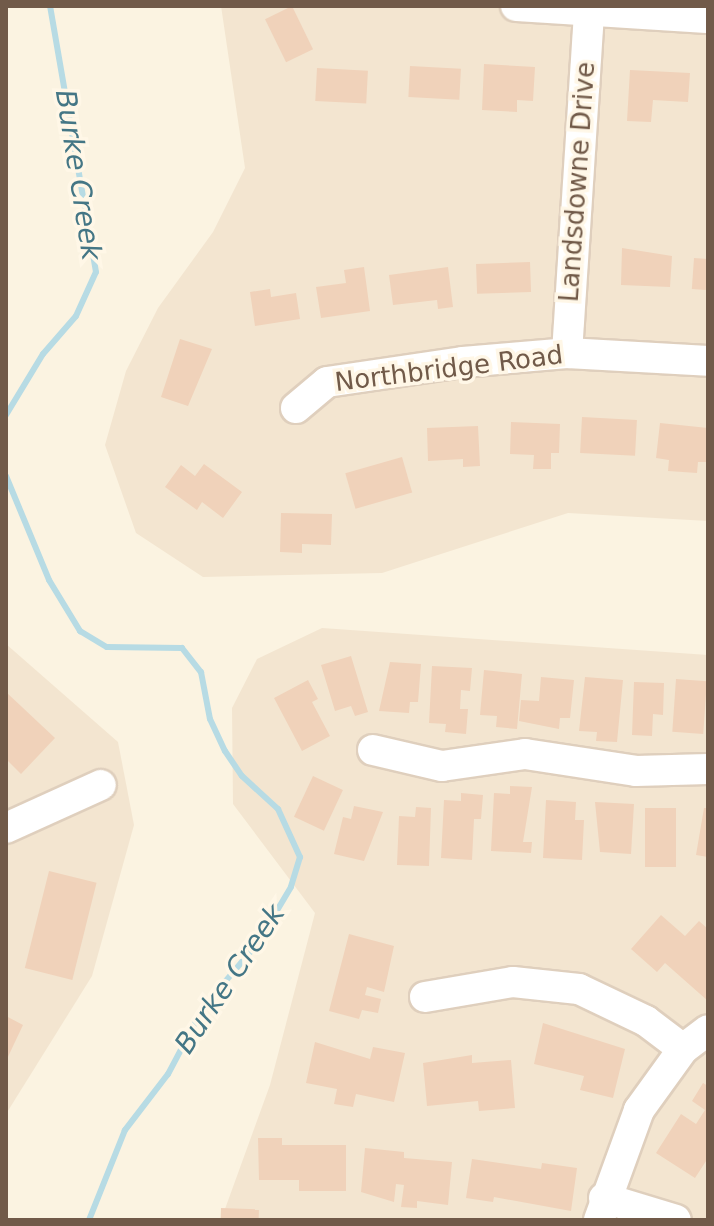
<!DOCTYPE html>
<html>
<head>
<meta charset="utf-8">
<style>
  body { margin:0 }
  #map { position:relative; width:714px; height:1226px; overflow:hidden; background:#fbf3e1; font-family:"DejaVu Sans",sans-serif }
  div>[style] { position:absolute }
  .residential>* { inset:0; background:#f3e5d0 }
  .stream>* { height:6px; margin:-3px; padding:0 3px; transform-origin:3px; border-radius:3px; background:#b7dbe4 }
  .building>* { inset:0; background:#f0d2ba; transform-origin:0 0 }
  .roads { filter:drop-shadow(2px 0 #dfcfbd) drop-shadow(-2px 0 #dfcfbd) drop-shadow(0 2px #dfcfbd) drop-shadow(0 -2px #dfcfbd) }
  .minor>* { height:30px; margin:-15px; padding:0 15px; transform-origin:15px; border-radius:15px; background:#fff }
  span { translate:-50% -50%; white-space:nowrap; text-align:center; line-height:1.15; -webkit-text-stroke:7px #fff7e7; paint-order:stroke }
  .street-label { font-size:26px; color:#715a49 }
  .water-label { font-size:28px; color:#447685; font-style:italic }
  .frame { position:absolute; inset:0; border:8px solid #715a49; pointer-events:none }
</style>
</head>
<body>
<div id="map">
  <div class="residential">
    <div style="clip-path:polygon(221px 6px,708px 6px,708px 521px,568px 513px,382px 573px,203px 577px,136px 533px,105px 445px,126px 371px,158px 308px,213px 232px,245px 168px)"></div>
    <div style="clip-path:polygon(322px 628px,708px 655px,708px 1220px,221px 1220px,270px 1085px,315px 913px,233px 804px,232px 708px,257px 659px)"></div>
    <div style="clip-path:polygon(6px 644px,118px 742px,134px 825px,92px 976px,6px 1114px)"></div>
  </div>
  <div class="stream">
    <div style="left:6px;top:415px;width:71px;rotate:-58.8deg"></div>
    <div style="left:43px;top:354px;width:50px;rotate:-49deg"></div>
    <div style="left:76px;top:316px;width:48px;rotate:-65.6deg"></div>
    <div style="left:96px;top:272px;width:270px;rotate:-99.8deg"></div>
    <div style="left:6px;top:476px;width:113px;rotate:67.5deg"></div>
    <div style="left:49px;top:580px;width:60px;rotate:58.7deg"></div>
    <div style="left:80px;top:631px;width:31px;rotate:31deg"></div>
    <div style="left:107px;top:647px;width:75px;rotate:0.8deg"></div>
    <div style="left:182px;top:648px;width:31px;rotate:52deg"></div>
    <div style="left:201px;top:672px;width:48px;rotate:79.2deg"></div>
    <div style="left:210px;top:719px;width:35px;rotate:65deg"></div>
    <div style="left:225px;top:751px;width:30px;rotate:56deg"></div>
    <div style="left:242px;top:776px;width:49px;rotate:42.5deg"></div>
    <div style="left:278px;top:809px;width:53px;rotate:65.4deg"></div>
    <div style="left:300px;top:857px;width:31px;rotate:107deg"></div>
    <div style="left:291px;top:887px;width:66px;rotate:120.8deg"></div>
    <div style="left:257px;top:944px;width:84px;rotate:130.2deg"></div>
    <div style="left:203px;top:1008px;width:75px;rotate:117.9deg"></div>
    <div style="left:168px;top:1074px;width:71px;rotate:127.5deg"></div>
    <div style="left:125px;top:1130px;width:97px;rotate:111.8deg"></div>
  </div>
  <div class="building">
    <div style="left:292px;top:6px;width:48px;height:30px;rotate:64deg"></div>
    <div style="clip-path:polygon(484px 64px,535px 67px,533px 101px,517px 100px,517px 112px,482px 110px)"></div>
    <div style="left:410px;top:66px;width:51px;height:31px;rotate:3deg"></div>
    <div style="left:317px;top:68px;width:51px;height:33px;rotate:3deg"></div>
    <div style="clip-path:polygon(630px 70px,690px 73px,688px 102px,653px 100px,651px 122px,627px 121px)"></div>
    <div style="clip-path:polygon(622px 248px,672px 256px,670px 287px,621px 285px)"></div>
    <div style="left:694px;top:258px;width:14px;height:31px;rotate:4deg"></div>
    <div style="left:530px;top:262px;width:30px;height:54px;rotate:88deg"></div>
    <div style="clip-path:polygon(364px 267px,370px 311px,321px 318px,316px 287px,346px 283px,344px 270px)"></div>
    <div style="clip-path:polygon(448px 267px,453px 307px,438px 309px,437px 300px,393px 305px,389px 275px)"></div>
    <div style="clip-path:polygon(270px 289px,271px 297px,296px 293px,300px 319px,255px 326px,250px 292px)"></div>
    <div style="clip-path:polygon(180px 339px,212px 349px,188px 406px,161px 397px)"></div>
    <div style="left:582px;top:417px;width:55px;height:36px;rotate:3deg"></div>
    <div style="clip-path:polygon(511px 422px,560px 424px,559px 453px,551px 453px,551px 469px,533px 469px,534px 455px,510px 454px)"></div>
    <div style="clip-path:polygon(660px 423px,708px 428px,707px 462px,698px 462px,697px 473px,668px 471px,669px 460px,656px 458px)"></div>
    <div style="clip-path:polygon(478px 426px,480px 466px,463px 467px,463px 459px,428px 461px,427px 428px)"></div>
    <div style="left:402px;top:457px;width:37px;height:59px;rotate:74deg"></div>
    <div style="clip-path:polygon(204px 464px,242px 492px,223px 518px,202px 502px,197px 510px,165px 487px,181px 465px,195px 476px)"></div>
    <div style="clip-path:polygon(281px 513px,332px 514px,331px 545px,302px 544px,302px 553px,280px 552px)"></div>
    <div style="clip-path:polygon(351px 656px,368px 712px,355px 716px,351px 706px,335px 711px,321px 665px)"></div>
    <div style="clip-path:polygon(390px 662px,421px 664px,418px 702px,410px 702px,409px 713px,379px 711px)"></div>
    <div style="clip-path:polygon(432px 666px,472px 668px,470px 691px,461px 690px,460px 709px,468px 709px,466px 734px,445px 732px,446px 724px,429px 723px)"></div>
    <div style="clip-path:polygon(484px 670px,522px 674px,517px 729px,496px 727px,497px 716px,480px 715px)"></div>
    <div style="clip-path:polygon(541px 677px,574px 680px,570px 718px,560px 718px,559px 729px,519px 721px,521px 700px,539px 701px)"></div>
    <div style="clip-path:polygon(585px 677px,623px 680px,617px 742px,596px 741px,597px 732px,579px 731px)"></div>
    <div style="left:676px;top:679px;width:31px;height:53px;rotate:4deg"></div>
    <div style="clip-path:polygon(308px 680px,318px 699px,312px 702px,330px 736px,302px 751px,274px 698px)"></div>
    <div style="clip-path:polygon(634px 682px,664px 683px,663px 715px,653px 714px,652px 736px,632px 735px)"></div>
    <div style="clip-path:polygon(6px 692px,55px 738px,21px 774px,6px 759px)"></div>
    <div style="left:313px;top:776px;width:33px;height:45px;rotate:25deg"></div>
    <div style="clip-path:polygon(510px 786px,532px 787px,523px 842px,532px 842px,531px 853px,491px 851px,494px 793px,510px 794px)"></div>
    <div style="clip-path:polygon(461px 793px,483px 795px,481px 819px,474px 819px,472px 860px,441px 858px,444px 800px,461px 801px)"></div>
    <div style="clip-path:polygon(546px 800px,576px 802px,575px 820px,584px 820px,582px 860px,543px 858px)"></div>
    <div style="clip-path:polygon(595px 802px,634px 804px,631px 854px,600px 852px)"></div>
    <div style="clip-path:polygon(354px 806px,383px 812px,364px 861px,334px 854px,343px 817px,351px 819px)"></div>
    <div style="clip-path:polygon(416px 807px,431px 808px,429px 866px,397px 865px,399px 816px,415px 817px)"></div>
    <div style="left:645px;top:808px;width:31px;height:59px"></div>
    <div style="clip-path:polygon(704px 808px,708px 808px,708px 857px,696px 855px)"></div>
    <div style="left:49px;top:871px;width:49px;height:100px;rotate:14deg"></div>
    <div style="clip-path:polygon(661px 915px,685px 936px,699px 921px,708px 929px,708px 1001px,665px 963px,657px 972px,631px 949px)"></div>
    <div style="clip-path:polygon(349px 934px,394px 946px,384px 992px,367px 987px,365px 995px,381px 999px,378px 1013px,362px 1010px,359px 1019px,329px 1011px)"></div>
    <div style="clip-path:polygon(6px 1016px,23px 1025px,6px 1061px)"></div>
    <div style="clip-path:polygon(543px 1023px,625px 1049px,613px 1098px,580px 1090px,584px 1076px,534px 1064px)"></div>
    <div style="clip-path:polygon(315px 1042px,370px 1059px,373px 1047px,405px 1053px,394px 1102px,356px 1094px,353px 1107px,334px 1104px,337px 1089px,306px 1083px)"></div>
    <div style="clip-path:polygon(472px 1055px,472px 1063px,511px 1060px,515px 1108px,479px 1111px,478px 1101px,427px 1106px,423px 1063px)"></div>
    <div style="clip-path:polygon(703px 1083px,708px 1086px,708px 1158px,695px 1178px,656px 1153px,681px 1114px,696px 1124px,705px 1110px,692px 1101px)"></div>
    <div style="clip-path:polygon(258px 1138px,282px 1138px,282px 1145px,346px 1145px,346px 1191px,299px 1191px,299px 1180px,259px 1180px)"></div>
    <div style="clip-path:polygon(365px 1148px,404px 1152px,404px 1158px,452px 1162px,448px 1205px,417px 1201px,417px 1208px,401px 1207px,404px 1185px,396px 1184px,394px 1202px,361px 1192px)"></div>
    <div style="clip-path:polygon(472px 1159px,541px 1169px,542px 1163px,577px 1168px,571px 1211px,494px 1197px,493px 1202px,466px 1198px)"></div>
    <div style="left:221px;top:1208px;width:38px;height:12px;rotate:2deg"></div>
  </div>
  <div class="roads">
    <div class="minor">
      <div style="left:516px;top:6px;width:192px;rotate:3.6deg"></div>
      <div style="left:567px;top:353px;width:343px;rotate:-86.3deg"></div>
      <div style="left:296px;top:408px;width:40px;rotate:-40deg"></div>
      <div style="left:327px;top:382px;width:137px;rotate:-8.4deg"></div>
      <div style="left:463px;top:362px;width:104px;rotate:-4.9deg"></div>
      <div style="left:567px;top:353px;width:141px;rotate:3.2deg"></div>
      <div style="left:373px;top:750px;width:71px;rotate:13.1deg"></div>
      <div style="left:442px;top:766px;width:84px;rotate:-8.2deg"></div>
      <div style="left:525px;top:754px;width:112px;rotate:8.7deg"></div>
      <div style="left:636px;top:771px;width:72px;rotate:-1.6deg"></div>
      <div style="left:6px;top:828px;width:104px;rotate:-24.4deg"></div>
      <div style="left:425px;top:997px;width:89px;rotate:-9.7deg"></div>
      <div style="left:513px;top:982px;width:66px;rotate:6.1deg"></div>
      <div style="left:579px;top:989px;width:74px;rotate:25.5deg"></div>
      <div style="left:646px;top:1021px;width:46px;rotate:37.1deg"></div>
      <div style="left:604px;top:1198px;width:75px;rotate:17deg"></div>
      <div style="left:599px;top:1220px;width:117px;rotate:-70deg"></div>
      <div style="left:639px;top:1110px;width:75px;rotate:-54.2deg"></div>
      <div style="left:683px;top:1049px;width:31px;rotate:-37deg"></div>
    </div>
  </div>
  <div class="street-label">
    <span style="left:578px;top:182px;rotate:-86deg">Landsdowne Drive</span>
    <span style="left:449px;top:369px;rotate:-7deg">Northbridge Road</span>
  </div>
  <div class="water-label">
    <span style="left:78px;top:175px;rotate:81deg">Burke Creek</span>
    <span style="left:230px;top:979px;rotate:-56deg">Burke Creek</span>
  </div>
  <div class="frame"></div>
</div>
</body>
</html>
